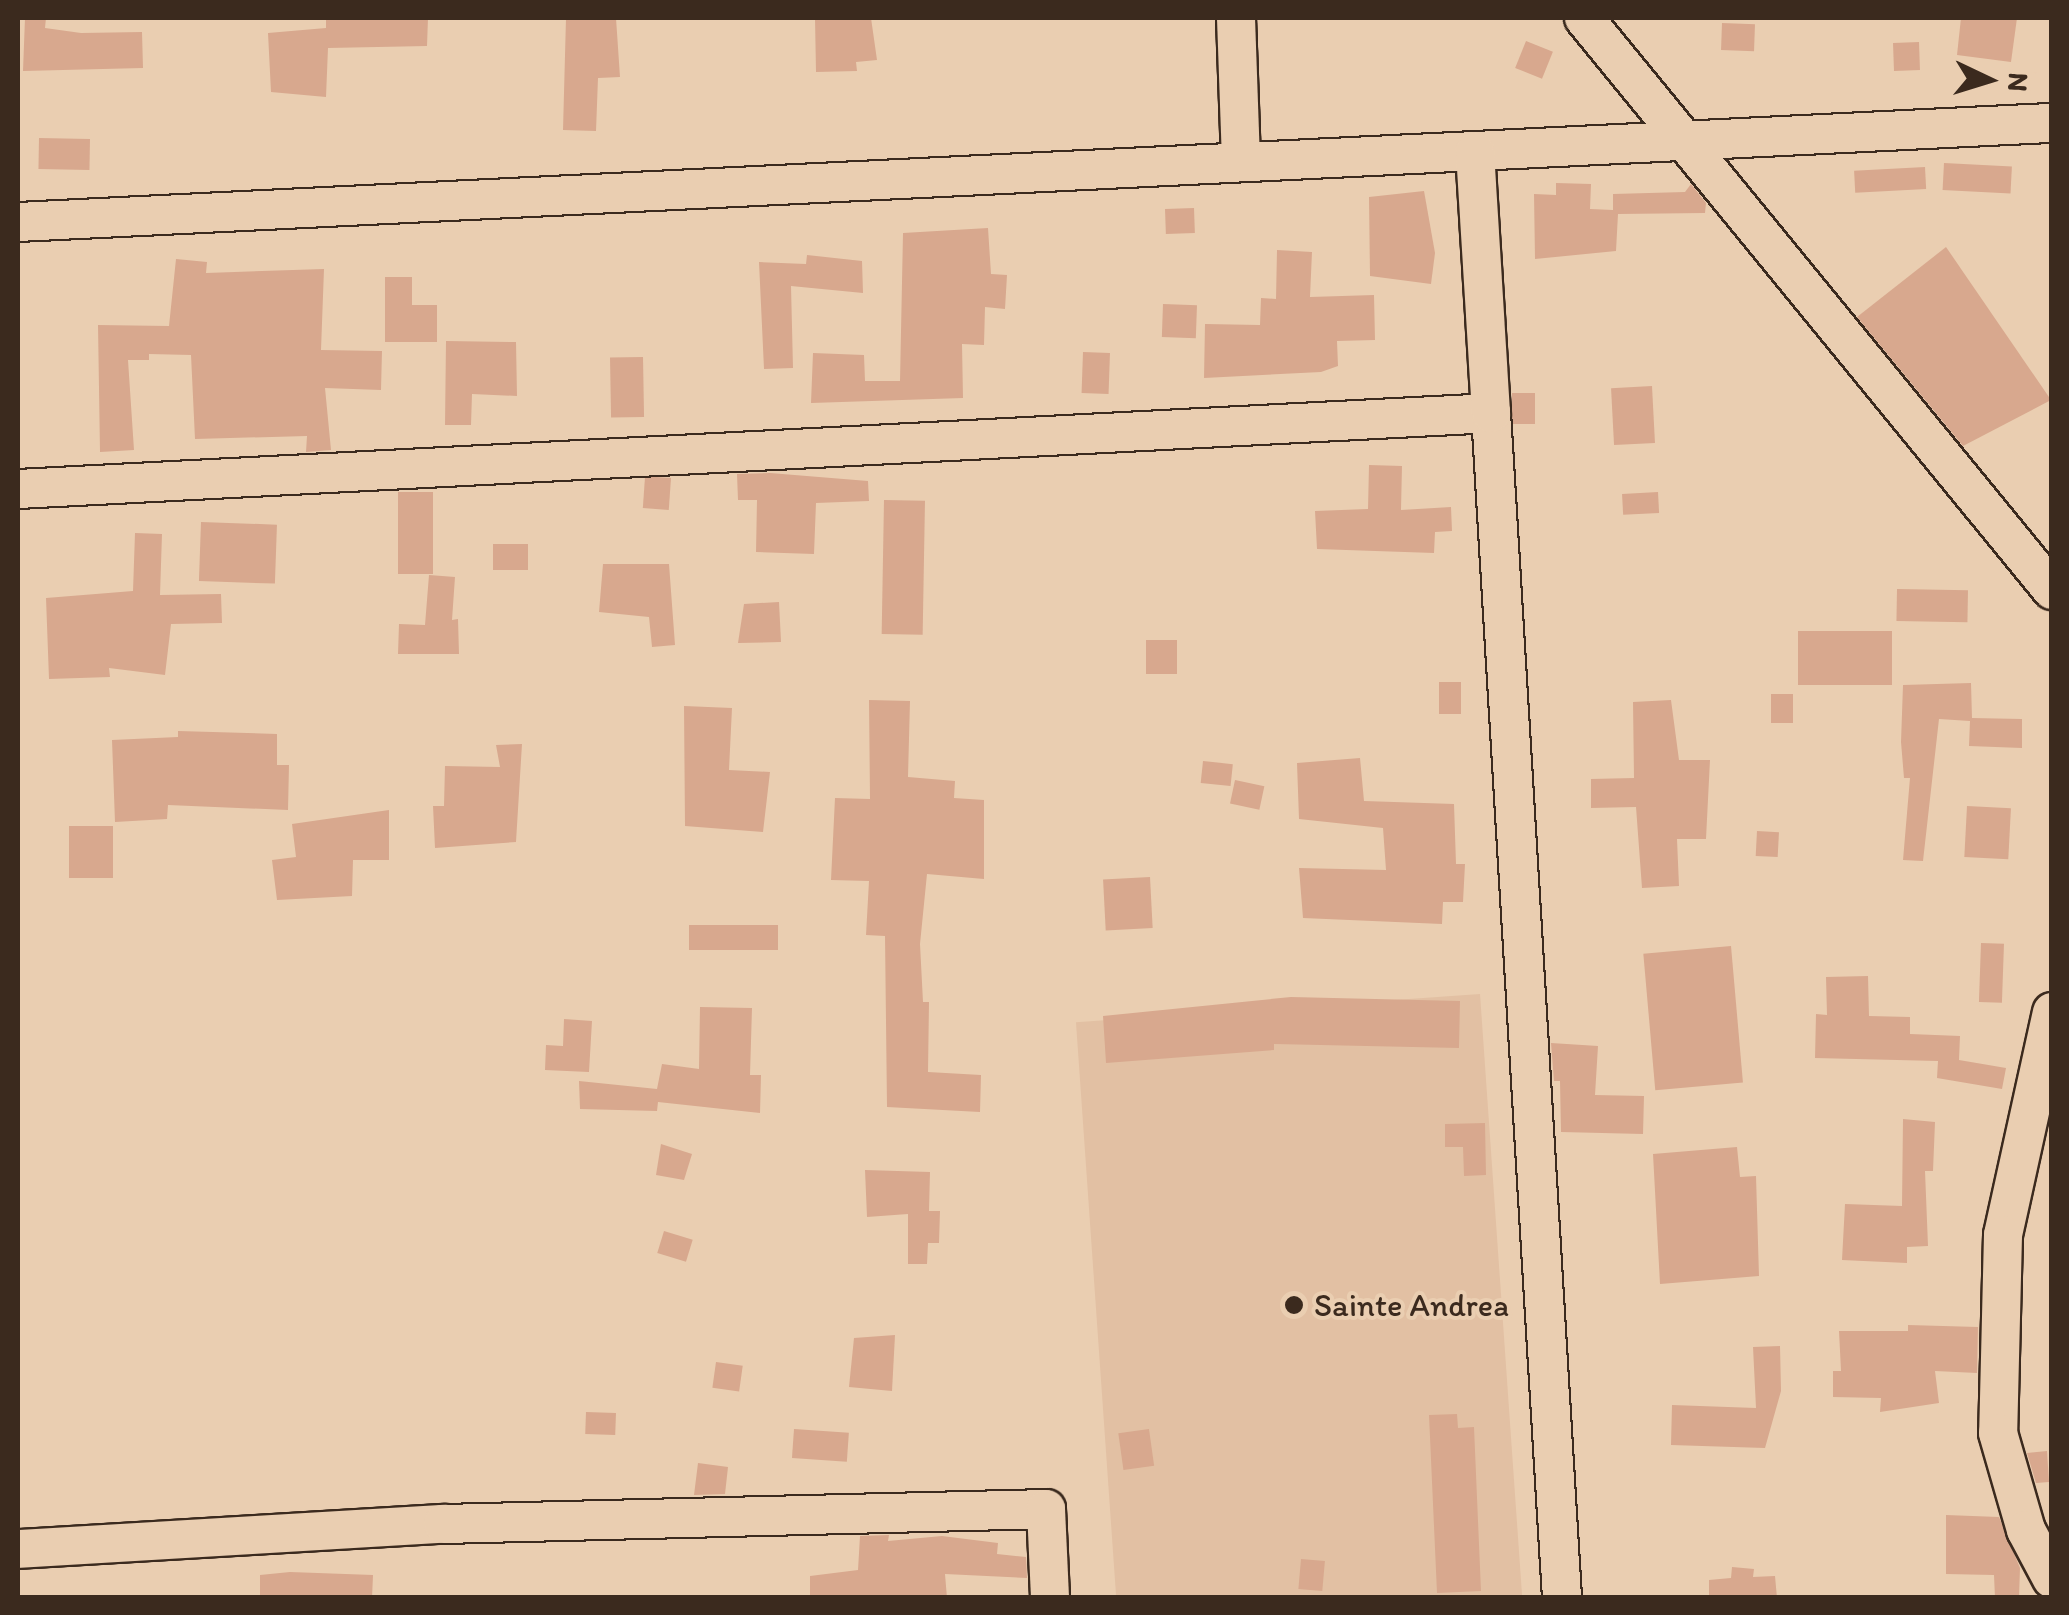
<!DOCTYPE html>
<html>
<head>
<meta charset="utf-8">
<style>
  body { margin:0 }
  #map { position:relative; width:2069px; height:1615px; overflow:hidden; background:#eaceb1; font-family:Itim,sans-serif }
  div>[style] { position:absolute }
  .built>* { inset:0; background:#e2c0a3; transform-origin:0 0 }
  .building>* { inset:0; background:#d8a88e; transform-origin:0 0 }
  .roads { filter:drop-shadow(2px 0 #3b2a1e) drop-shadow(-2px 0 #3b2a1e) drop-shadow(0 2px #3b2a1e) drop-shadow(0 -2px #3b2a1e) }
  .minor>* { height:38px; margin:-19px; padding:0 19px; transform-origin:19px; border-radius:19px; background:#eaceb1 }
  .dots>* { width:28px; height:28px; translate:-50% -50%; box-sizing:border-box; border:5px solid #eaceb1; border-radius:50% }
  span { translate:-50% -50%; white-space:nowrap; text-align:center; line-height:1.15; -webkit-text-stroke:8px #eaceb1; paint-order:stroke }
  .poi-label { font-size:32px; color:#3b2a1e }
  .left { translate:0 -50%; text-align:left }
  .frame { position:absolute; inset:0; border:20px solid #3b2a1e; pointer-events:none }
  .north { position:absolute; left:1939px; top:30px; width:100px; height:100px; -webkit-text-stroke:8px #eaceb1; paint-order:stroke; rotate:94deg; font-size:28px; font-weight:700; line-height:40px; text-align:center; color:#3b2a1e }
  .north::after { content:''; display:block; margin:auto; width:35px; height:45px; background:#3b2a1e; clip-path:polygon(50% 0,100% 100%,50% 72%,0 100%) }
</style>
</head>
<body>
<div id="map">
  <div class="built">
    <div style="left:1480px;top:994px;width:604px;height:405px;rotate:86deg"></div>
  </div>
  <div class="building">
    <div style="clip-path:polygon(25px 18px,46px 18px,45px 28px,81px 33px,142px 32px,143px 68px,23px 71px)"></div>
    <div style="clip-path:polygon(326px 18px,428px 18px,427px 46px,328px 48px,326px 97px,271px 92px,268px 33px,326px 28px)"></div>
    <div style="clip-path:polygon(566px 18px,616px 18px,620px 77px,598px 78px,596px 131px,563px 130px)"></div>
    <div style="clip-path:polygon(815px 18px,871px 18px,877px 60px,856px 62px,857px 71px,816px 72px)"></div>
    <div style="clip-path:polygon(1961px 18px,2017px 18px,2011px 62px,1957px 55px)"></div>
    <div style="left:1722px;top:23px;width:33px;height:27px;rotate:2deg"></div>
    <div style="left:1526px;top:41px;width:29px;height:29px;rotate:22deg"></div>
    <div style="left:1919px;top:42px;width:28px;height:26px;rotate:88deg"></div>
    <div style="left:39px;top:138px;width:51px;height:31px;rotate:1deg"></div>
    <div style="left:1944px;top:163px;width:68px;height:27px;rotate:3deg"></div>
    <div style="left:1925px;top:167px;width:22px;height:71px;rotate:87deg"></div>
    <div style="clip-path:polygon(1556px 183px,1591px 184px,1590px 209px,1613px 210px,1613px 194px,1685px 192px,1691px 184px,1706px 203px,1705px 213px,1618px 214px,1616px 251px,1535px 259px,1534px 194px,1556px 195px)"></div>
    <div style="clip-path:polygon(1424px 191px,1435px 253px,1431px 284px,1370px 276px,1369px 197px)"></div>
    <div style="left:1194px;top:208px;width:25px;height:29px;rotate:88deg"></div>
    <div style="clip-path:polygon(988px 228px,991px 274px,1007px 275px,1005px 309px,985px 307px,984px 345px,962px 344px,963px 398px,811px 403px,813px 353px,864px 355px,865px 381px,900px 381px,903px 233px)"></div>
    <div style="clip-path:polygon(1946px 247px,2051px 400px,1963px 446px,1857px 317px)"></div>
    <div style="clip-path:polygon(1277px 250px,1312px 252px,1310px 297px,1374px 295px,1375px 340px,1337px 341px,1338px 366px,1321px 372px,1204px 378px,1205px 324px,1260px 325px,1261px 298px,1276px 299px)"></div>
    <div style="clip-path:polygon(807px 255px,862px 261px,863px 293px,791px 286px,793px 368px,764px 369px,759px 262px,806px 264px)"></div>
    <div style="clip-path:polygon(176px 259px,207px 262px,206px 273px,324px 269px,321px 350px,382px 351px,381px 390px,325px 388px,331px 450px,306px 452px,307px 436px,195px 439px,191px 355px,149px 354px,149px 360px,128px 360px,134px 450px,100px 452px,98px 325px,169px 326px)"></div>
    <div style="clip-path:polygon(385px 277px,412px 277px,412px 305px,437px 305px,437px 342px,385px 342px)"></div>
    <div style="left:1163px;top:304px;width:34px;height:33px;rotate:2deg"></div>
    <div style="clip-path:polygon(446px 341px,516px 342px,517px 396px,472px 394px,471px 425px,445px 425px)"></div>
    <div style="left:1083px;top:352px;width:27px;height:41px;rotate:2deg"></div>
    <div style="left:643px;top:357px;width:60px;height:33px;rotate:89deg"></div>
    <div style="left:1652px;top:386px;width:57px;height:41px;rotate:87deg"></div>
    <div style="left:1512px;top:393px;width:23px;height:31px"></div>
    <div style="clip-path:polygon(1369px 465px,1402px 466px,1401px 510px,1451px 507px,1452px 531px,1435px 532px,1434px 553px,1317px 549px,1315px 511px,1368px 509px)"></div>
    <div style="clip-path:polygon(770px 473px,868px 481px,869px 501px,816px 503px,814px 554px,756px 552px,757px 500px,738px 500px,737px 474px)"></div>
    <div style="left:671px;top:478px;width:32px;height:26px;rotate:94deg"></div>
    <div style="left:398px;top:492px;width:35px;height:82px"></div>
    <div style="left:1658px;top:492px;width:21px;height:36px;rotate:87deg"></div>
    <div style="left:884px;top:500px;width:41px;height:134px;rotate:1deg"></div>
    <div style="left:201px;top:522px;width:76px;height:59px;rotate:2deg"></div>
    <div style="clip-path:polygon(135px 533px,162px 534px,160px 595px,221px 594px,222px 623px,171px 624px,165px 675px,109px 668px,110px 677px,49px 679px,46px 598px,133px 591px)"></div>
    <div style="left:493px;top:544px;width:35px;height:26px"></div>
    <div style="clip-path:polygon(603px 564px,669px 564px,675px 645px,652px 647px,649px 617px,599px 612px)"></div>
    <div style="clip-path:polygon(429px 575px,455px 577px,452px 620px,458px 619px,459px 654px,398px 654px,399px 624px,425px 625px)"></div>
    <div style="left:1897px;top:589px;width:71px;height:32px;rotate:1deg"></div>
    <div style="clip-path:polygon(779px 602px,781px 642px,738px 643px,744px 604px)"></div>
    <div style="left:1798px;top:631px;width:94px;height:54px"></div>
    <div style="left:1146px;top:640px;width:31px;height:34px"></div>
    <div style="left:1461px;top:682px;width:32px;height:22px;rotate:90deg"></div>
    <div style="clip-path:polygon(1971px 683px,1972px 718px,2022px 719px,2022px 748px,1969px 746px,1970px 721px,1939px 719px,1923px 861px,1903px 860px,1910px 778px,1904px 778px,1901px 742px,1903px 685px)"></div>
    <div style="left:1771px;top:694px;width:22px;height:29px"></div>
    <div style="clip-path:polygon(869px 700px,910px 701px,908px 777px,955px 781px,954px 798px,984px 800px,984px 879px,927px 874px,920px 944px,923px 1002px,929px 1002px,928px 1072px,981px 1075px,980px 1112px,887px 1107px,885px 936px,866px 935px,869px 881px,831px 880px,835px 798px,870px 799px)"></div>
    <div style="clip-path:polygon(1671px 700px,1679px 760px,1710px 760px,1706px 839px,1677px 839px,1679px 886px,1642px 888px,1636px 807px,1591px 808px,1591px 779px,1634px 778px,1633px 702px)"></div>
    <div style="clip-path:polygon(684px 706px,732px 708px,729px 770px,770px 772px,763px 832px,685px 826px)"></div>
    <div style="clip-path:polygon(178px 731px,277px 734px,277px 765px,289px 765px,288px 810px,168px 805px,167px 819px,115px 822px,112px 740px,178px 737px)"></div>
    <div style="clip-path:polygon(522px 744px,516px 842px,435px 848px,433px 806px,444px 806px,445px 766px,500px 767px,496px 745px)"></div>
    <div style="clip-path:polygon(1360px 758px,1364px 801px,1454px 804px,1456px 864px,1465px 864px,1463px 902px,1443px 902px,1442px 924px,1303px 918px,1299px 868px,1386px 870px,1383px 828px,1299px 819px,1297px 763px)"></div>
    <div style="left:1203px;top:761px;width:30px;height:22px;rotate:6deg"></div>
    <div style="left:1235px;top:780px;width:30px;height:24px;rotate:12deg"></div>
    <div style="left:1967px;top:806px;width:44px;height:51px;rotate:3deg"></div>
    <div style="clip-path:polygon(389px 810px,389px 860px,353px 860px,352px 896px,277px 900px,272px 860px,296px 857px,292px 824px)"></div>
    <div style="left:69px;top:826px;width:44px;height:52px"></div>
    <div style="left:1757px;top:831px;width:22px;height:25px;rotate:3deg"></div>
    <div style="left:1150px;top:877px;width:51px;height:47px;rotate:87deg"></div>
    <div style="left:689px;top:925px;width:89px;height:25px"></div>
    <div style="left:1981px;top:943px;width:23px;height:59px;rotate:2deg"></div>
    <div style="left:1731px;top:946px;width:137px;height:88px;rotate:85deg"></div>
    <div style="clip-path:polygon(1868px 976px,1869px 1016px,1910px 1017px,1910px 1034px,1960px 1036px,1959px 1060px,2006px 1068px,2002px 1089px,1937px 1078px,1938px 1061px,1815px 1058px,1816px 1014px,1827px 1015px,1826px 977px)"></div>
    <div style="clip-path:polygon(1291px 997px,1460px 1001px,1459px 1048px,1274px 1044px,1274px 1050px,1106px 1063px,1103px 1016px)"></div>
    <div style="clip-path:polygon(700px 1007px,752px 1008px,750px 1075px,761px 1075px,760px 1113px,658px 1102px,657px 1111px,580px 1109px,579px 1081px,657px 1089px,662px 1064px,699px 1069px)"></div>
    <div style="clip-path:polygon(564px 1019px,592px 1021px,589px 1072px,545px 1070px,546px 1045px,563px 1046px)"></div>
    <div style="clip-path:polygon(1551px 1043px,1598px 1046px,1595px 1095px,1644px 1096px,1643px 1134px,1561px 1132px,1560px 1081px,1554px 1081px)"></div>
    <div style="clip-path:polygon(1903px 1119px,1935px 1122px,1933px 1171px,1925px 1171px,1928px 1246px,1907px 1247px,1907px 1263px,1842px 1260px,1845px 1204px,1902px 1206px)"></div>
    <div style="clip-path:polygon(1485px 1123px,1486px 1175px,1464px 1176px,1463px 1147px,1445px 1147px,1445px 1124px)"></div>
    <div style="clip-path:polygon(661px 1144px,692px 1154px,684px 1180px,656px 1175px)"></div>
    <div style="clip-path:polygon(1737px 1147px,1740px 1177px,1756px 1176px,1759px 1276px,1660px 1284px,1653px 1154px)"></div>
    <div style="clip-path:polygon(865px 1170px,930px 1172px,929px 1211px,940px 1211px,939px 1243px,928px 1243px,927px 1264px,908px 1264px,908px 1214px,867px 1217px)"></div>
    <div style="left:664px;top:1231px;width:30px;height:23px;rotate:17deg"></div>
    <div style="clip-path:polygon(1908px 1325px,1978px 1327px,1977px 1373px,1935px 1371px,1939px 1403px,1880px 1412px,1881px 1398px,1833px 1397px,1833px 1371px,1841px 1371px,1839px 1331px,1908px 1331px)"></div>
    <div style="clip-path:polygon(895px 1335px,892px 1391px,849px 1387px,854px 1338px)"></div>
    <div style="clip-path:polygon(1780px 1346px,1781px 1391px,1765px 1448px,1671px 1445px,1672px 1405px,1756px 1408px,1753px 1347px)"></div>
    <div style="left:716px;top:1362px;width:27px;height:26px;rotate:8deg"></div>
    <div style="left:586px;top:1412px;width:30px;height:22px;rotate:2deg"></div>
    <div style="clip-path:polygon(1457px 1414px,1458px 1428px,1474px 1427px,1481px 1591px,1437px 1593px,1429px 1415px)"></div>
    <div style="left:794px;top:1429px;width:55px;height:29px;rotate:4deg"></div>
    <div style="left:1149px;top:1429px;width:37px;height:31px;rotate:82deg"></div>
    <div style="clip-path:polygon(2047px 1451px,2049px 1482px,2036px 1483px,2027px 1453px)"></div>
    <div style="clip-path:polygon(698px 1463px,728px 1467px,725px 1494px,694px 1495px)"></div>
    <div style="clip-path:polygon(1946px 1515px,1999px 1517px,2020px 1568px,2019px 1598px,1995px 1598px,1994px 1575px,1946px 1574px)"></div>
    <div style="clip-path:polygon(889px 1535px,888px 1541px,942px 1536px,998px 1543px,997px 1554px,1026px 1557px,1027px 1578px,945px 1574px,947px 1598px,810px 1598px,810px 1576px,858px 1570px,860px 1536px)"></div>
    <div style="left:1301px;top:1559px;width:24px;height:30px;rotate:5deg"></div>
    <div style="clip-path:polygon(1732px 1567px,1754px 1569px,1753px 1577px,1775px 1576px,1777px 1598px,1709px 1598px,1709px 1580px,1731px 1578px)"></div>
    <div style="clip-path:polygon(290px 1572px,373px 1575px,372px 1598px,260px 1598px,260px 1575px)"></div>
  </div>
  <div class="roads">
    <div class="minor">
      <div style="left:1236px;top:18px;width:144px;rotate:88deg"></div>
      <div style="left:1584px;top:18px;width:739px;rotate:50.71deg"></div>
      <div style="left:18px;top:222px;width:2036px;rotate:-2.79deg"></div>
      <div style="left:1491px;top:413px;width:1187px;rotate:86.57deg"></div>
      <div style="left:18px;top:489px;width:1475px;rotate:-2.95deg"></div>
      <div style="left:1491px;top:413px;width:262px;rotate:-93.5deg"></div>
      <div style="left:2052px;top:1012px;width:228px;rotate:102.4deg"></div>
      <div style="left:2003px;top:1235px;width:198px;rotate:91.4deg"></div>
      <div style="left:1998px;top:1433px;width:101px;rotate:73.9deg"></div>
      <div style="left:2026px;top:1530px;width:55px;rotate:62deg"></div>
      <div style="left:18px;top:1549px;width:426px;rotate:-3.4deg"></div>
      <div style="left:443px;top:1524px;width:603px;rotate:-1.42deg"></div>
      <div style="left:1046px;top:1509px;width:89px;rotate:87.4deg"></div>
    </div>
  </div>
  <div class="dots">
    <div style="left:1294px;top:1305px;background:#3b2a1e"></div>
  </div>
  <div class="poi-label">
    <span class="left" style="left:1314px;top:1305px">Sainte Andrea</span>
  </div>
  <div class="frame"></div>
  <div class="north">N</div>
</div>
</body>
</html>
